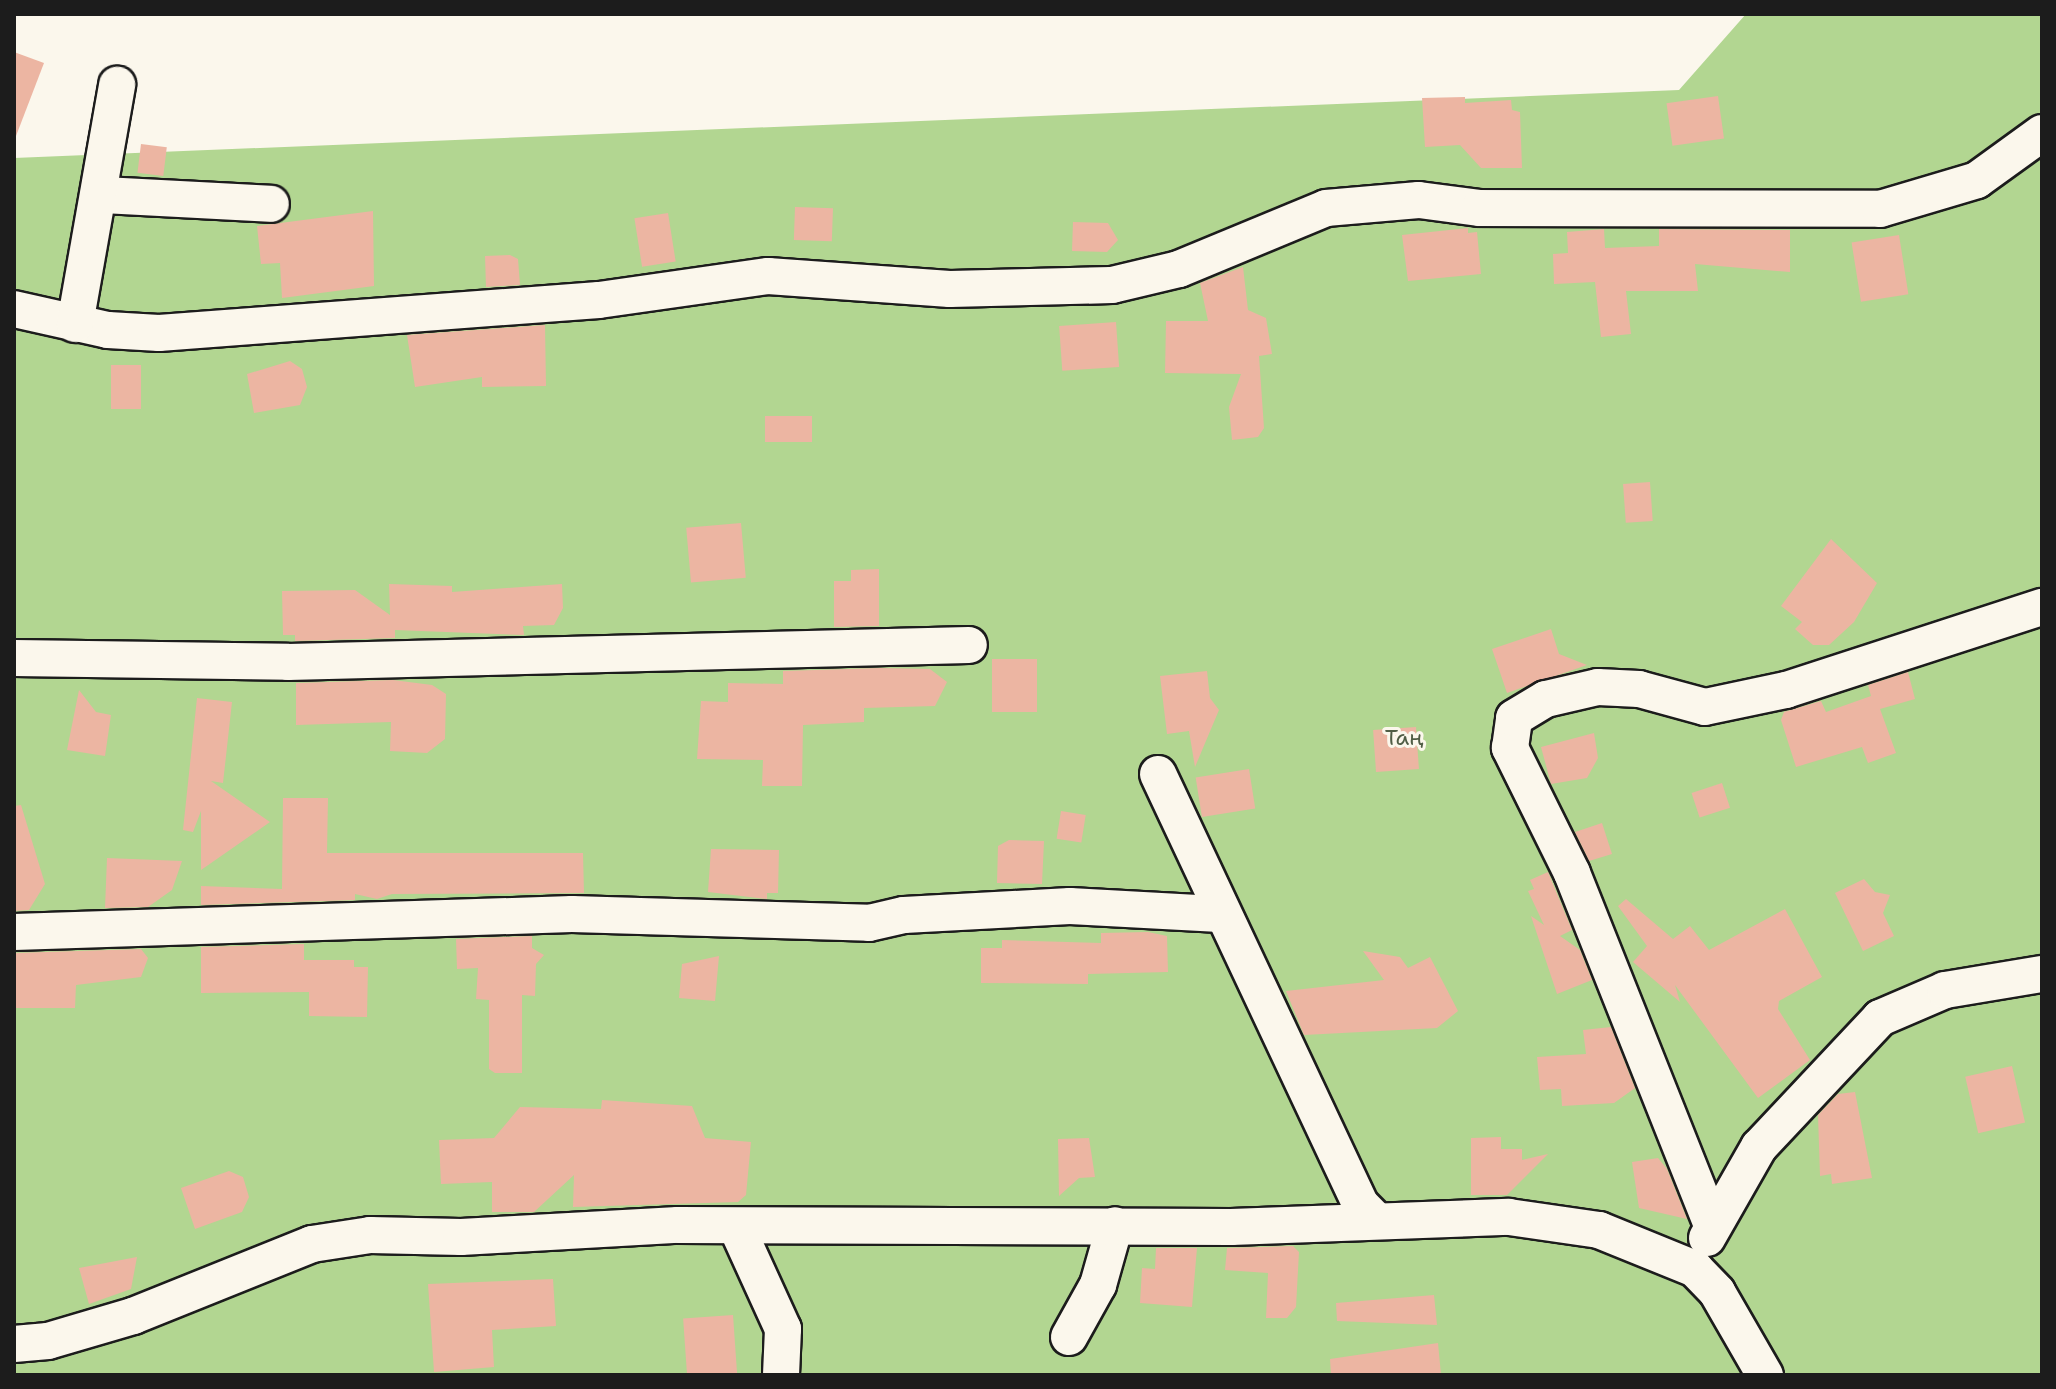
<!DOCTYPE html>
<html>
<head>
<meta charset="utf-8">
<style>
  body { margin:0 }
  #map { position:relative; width:2056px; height:1389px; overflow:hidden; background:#fbf7ec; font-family:"Shantell Sans",sans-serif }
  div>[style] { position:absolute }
  .green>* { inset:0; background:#b2d691 }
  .building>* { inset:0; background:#ecb5a2; transform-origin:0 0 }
  .roads { filter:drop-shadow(2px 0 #1c1c1c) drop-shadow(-2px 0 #1c1c1c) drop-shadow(0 2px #1c1c1c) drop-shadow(0 -2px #1c1c1c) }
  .minor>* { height:36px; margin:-18px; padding:0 18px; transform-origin:18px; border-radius:18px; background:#fbf7ec }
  span { translate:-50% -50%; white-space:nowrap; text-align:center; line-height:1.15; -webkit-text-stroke:6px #fbf7ec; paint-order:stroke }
  .park-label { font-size:22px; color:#505d45 }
  .frame { position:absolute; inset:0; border:16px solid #1c1c1c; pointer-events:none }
</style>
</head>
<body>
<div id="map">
  <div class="green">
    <div style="clip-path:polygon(1746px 14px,2042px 14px,2042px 1375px,14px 1375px,14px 158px,1679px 90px)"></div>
  </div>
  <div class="building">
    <div style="clip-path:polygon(14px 52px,44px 63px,16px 136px,14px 136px)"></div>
    <div style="left:1718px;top:96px;width:43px;height:52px;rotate:82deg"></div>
    <div style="clip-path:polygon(1465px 97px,1465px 103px,1511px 100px,1512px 110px,1520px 112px,1522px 168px,1481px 168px,1460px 145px,1425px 147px,1422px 98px)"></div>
    <div style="left:141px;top:144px;width:26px;height:29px;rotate:7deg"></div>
    <div style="left:795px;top:207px;width:38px;height:33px;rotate:2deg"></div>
    <div style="clip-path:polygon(373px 211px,374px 286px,282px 298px,280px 263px,261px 264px,257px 226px)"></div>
    <div style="left:668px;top:213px;width:49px;height:34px;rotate:81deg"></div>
    <div style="clip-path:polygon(1073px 222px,1108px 223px,1118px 240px,1107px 252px,1072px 251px)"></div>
    <div style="clip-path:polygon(1468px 228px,1468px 233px,1477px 232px,1481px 274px,1408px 281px,1402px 235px)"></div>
    <div style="clip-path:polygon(1604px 229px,1605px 248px,1659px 246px,1659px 229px,1790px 230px,1790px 272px,1695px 264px,1698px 291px,1626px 291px,1631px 334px,1601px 337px,1595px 282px,1554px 284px,1553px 254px,1568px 253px,1567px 232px)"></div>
    <div style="left:1899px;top:235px;width:60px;height:48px;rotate:81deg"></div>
    <div style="clip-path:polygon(510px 255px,518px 259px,520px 285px,486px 287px,485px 256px)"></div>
    <div style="clip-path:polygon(1243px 267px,1248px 310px,1266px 318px,1272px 354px,1259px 356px,1264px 428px,1258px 437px,1232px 440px,1229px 407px,1241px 374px,1165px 373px,1166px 321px,1208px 321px,1200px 283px)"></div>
    <div style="left:1116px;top:322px;width:45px;height:57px;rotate:86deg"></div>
    <div style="clip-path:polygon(545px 325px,546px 386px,482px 387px,482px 377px,415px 387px,407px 335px)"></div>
    <div style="clip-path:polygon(290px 361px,302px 369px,307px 387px,300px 405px,254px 413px,247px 374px)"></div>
    <div style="left:111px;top:365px;width:30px;height:44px"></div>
    <div style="left:765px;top:416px;width:47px;height:26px"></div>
    <div style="left:1650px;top:482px;width:39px;height:27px;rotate:86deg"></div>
    <div style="left:741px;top:523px;width:55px;height:55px;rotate:85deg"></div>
    <div style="clip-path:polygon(1831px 539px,1877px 583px,1854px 622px,1829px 645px,1813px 645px,1795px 629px,1802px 622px,1781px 606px)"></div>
    <div style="clip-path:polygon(879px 569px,879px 626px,834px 627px,834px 581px,851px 581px,851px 570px)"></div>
    <div style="clip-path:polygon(389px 584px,452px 586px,452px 592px,562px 584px,563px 608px,554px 625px,523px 626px,524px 635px,395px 630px,395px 638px,295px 641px,295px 635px,283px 635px,282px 591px,355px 590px,390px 615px)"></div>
    <div style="clip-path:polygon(1551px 629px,1559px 654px,1587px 665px,1507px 693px,1492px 649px)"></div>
    <div style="left:992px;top:659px;width:45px;height:53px"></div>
    <div style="clip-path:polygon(879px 668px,930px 669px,947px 682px,935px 706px,864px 708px,864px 722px,803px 725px,802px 786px,762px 786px,763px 760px,697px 759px,701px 701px,728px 702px,728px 683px,783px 684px,783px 671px)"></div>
    <div style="clip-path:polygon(1207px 671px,1210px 698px,1219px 710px,1195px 767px,1189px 731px,1167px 734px,1160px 676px)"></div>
    <div style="clip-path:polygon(1908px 672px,1915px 699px,1880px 709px,1896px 753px,1868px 763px,1862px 747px,1796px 767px,1781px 720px,1784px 712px,1821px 701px,1826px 712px,1871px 696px,1868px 685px)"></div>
    <div style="clip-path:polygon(393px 680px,432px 685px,446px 694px,445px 739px,427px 753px,390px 751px,391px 722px,296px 725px,296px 683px)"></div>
    <div style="clip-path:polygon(79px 690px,96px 712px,111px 715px,105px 756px,67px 750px)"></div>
    <div style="clip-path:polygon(197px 698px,232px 702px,223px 783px,211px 781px,270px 822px,201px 870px,201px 811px,193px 832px,183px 830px)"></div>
    <div style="left:1416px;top:727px;width:42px;height:43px;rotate:86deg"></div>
    <div style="clip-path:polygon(1594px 733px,1598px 758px,1587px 778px,1551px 784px,1541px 747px)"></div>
    <div style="left:1249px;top:769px;width:40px;height:54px;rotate:81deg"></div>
    <div style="left:1722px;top:783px;width:26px;height:32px;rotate:72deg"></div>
    <div style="clip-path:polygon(283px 798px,328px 798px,327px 853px,583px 853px,584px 893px,392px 894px,377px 899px,355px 894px,355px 900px,201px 905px,201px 886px,282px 889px)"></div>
    <div style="clip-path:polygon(21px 805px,45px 884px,29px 910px,14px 911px,14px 806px)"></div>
    <div style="left:1061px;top:811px;width:25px;height:28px;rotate:9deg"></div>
    <div style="clip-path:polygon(1602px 823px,1612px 854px,1589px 861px,1575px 832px)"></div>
    <div style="clip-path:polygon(1009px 840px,1044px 841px,1042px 884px,997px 883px,998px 846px)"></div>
    <div style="clip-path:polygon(711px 849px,779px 850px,778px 893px,767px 893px,767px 899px,708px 892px)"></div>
    <div style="clip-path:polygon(107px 858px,182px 861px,172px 890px,148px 907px,105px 908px)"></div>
    <div style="clip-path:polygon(1548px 872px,1572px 930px,1560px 936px,1580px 950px,1592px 980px,1557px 994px,1531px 916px,1544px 925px,1528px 891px,1534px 889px,1530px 880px)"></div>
    <div style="clip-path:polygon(1864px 879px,1875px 892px,1890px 895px,1883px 913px,1894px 936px,1863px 951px,1835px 893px)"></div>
    <div style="clip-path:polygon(1626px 899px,1673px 939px,1690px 926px,1709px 950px,1785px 909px,1822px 977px,1779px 1001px,1778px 1009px,1810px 1060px,1758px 1098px,1675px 985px,1680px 1002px,1633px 962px,1647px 946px,1618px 906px)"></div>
    <div style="clip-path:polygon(1148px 932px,1167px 936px,1168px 972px,1088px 974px,1088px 984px,981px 983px,981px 948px,1002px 948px,1002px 940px,1101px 943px,1101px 933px)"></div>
    <div style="clip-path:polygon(532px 936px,532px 948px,544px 955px,536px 964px,535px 996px,522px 995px,522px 1073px,495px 1073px,489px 1069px,489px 1000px,476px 999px,478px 968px,457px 969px,456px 939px)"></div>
    <div style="clip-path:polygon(304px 944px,304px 960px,354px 960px,354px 967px,368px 967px,367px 1017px,309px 1016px,309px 992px,201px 993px,201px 947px)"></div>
    <div style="clip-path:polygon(141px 949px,148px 958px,141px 977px,76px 985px,75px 1008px,14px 1008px,14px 953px)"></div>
    <div style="clip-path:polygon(1363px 951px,1400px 957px,1408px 968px,1430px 957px,1458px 1011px,1437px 1028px,1304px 1035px,1286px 991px,1384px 980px)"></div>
    <div style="clip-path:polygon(719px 956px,715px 1001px,679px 998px,682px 964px)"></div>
    <div style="clip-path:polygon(1611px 1027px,1635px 1088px,1614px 1103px,1562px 1106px,1561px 1089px,1540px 1090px,1537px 1057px,1586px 1054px,1583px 1030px)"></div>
    <div style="left:2012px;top:1066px;width:58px;height:48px;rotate:77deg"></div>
    <div style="clip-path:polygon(1855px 1092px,1872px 1178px,1832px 1184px,1831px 1174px,1820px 1176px,1818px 1115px,1838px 1094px)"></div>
    <div style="clip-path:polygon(602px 1100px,692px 1106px,705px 1138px,751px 1142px,746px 1195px,738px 1202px,573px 1207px,574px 1175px,534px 1212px,492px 1212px,492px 1182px,441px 1184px,439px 1140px,494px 1138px,520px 1107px,601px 1109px)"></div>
    <div style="clip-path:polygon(1501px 1137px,1501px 1149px,1522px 1149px,1522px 1160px,1548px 1154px,1507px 1195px,1471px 1195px,1471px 1138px)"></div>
    <div style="clip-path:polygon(1089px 1138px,1095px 1177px,1079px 1178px,1059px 1196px,1058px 1139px)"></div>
    <div style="clip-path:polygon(1658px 1158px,1667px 1169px,1687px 1219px,1639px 1208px,1632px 1162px)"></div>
    <div style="clip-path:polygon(229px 1171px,243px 1177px,249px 1197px,242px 1212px,195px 1229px,181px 1188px)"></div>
    <div style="clip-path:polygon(1293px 1246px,1299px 1252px,1296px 1307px,1287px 1318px,1266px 1318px,1268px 1273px,1225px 1270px,1227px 1248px)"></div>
    <div style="clip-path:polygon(1156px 1248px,1197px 1248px,1192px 1307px,1140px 1303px,1142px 1268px,1155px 1269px)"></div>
    <div style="clip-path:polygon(137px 1257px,131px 1289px,89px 1304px,79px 1268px)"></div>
    <div style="clip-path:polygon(553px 1279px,556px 1326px,492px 1330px,494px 1367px,434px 1372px,428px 1284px)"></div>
    <div style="clip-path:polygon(1434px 1295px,1437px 1325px,1337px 1321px,1336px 1303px)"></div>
    <div style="left:733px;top:1315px;width:60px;height:50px;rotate:86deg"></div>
    <div style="clip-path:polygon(1438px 1343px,1441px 1375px,1331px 1375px,1330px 1359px)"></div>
  </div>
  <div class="roads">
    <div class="minor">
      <div style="left:102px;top:195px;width:169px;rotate:3deg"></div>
      <div style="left:14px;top:309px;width:96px;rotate:12.6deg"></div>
      <div style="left:108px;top:330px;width:51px;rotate:3.4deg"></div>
      <div style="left:159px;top:333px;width:441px;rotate:-4.3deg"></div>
      <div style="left:599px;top:300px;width:171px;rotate:-8.1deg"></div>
      <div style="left:768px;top:276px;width:182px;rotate:4.1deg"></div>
      <div style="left:950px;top:289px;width:162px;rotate:-1.4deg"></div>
      <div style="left:1112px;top:285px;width:69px;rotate:-13.4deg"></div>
      <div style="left:1179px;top:269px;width:159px;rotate:-22.5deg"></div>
      <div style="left:1326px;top:208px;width:93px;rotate:-4.9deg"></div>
      <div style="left:1419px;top:200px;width:62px;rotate:7.5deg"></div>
      <div style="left:1480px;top:208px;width:400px;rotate:0.1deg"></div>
      <div style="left:1880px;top:209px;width:101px;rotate:-16.6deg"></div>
      <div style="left:1977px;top:180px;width:80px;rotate:-35.9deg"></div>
      <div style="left:75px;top:324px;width:243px;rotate:-80deg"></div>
      <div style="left:14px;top:658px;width:274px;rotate:0.8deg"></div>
      <div style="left:288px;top:662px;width:681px;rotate:-1.43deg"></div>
      <div style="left:1158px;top:774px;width:475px;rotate:64.8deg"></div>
      <div style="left:1360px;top:1204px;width:20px;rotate:45deg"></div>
      <div style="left:14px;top:932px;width:558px;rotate:-1.85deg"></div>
      <div style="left:572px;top:914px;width:297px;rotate:1.7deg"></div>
      <div style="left:869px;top:923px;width:36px;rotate:-13deg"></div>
      <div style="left:904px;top:915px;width:166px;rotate:-3.1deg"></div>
      <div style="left:1070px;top:906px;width:150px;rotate:3.1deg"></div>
      <div style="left:1712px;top:1225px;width:379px;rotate:-111.7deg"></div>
      <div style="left:1572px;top:873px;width:140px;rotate:-116.4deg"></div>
      <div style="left:1510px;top:748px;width:30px;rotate:-82deg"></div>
      <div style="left:1514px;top:718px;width:37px;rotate:-31deg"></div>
      <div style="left:1546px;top:699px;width:53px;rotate:-13deg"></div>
      <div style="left:1598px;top:687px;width:41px;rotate:2.8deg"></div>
      <div style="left:1639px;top:689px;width:68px;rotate:15.3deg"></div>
      <div style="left:1705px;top:707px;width:83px;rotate:-11.9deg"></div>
      <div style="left:1786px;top:690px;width:269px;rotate:-18deg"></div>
      <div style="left:737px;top:1228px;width:111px;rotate:65.5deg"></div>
      <div style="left:783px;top:1329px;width:46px;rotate:92.5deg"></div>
      <div style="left:1707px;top:1238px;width:105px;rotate:-60.3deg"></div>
      <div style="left:1759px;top:1147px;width:177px;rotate:-46.8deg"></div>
      <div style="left:1880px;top:1018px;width:71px;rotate:-23.3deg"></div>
      <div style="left:1945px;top:990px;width:98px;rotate:-9.4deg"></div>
      <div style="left:1069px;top:1337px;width:60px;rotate:-60.9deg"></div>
      <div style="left:1098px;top:1285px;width:62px;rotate:-74.2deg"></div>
      <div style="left:14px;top:1344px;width:34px;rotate:-5deg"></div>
      <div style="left:48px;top:1341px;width:89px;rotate:-16.4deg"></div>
      <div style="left:133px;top:1316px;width:193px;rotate:-21.9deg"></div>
      <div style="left:312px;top:1244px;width:59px;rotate:-8.8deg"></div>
      <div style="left:370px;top:1235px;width:91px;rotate:1.3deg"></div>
      <div style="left:461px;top:1237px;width:217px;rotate:-3.2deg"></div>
      <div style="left:678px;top:1225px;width:553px;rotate:0.21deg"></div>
      <div style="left:1231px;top:1227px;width:278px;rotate:-2.1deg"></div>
      <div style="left:1509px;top:1217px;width:91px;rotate:8.2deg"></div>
      <div style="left:1599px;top:1230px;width:104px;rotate:22.1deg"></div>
      <div style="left:1695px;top:1269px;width:32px;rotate:46deg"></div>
      <div style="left:1717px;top:1292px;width:96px;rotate:60deg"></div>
    </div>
  </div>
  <div class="park-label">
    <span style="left:1404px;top:738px">Таң</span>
  </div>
  <div class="frame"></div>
</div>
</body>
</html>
